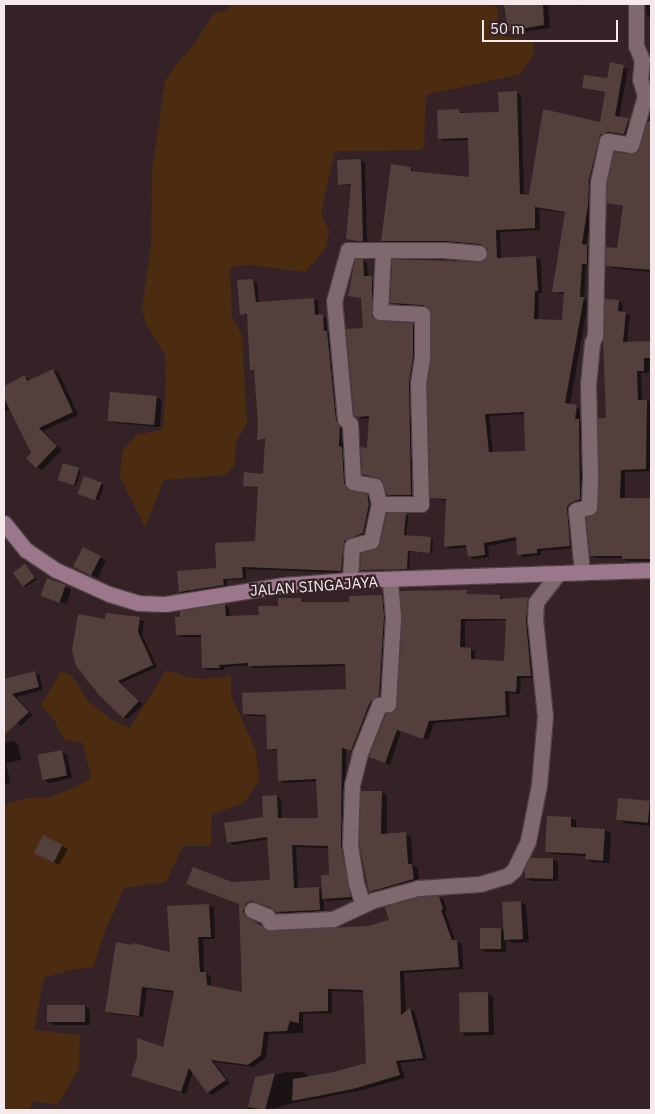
<!DOCTYPE html>
<html>
<head>
<meta charset="utf-8">
<style>
  body { margin:0 }
  #map { position:relative; width:655px; height:1114px; overflow:hidden; background:#342227; font-family:"IBM Plex Sans",sans-serif }
  div>[style] { position:absolute }
  .green>* { inset:0; background:#4b2c11 }
  .shadow>* { inset:0; background:#0007 }
  .building>* { inset:0; background:#53403c; transform-origin:0 0 }
  .roads { filter:drop-shadow(1px 0 #4f4045) drop-shadow(-1px 0 #4f4045) drop-shadow(0 1px #4f4045) drop-shadow(0 -1px #4f4045) }
  .street>* { height:15px; margin:-7.5px; padding:0 7.5px; transform-origin:7.5px; border-radius:7.5px; background:#7e696e }
  .secondary>* { height:15px; margin:-7.5px; padding:0 7.5px; transform-origin:7.5px; border-radius:7.5px; background:#9b778b }
  span { translate:-50% -50%; white-space:nowrap; text-align:center; line-height:1.15; -webkit-text-stroke:4.5px #342227; paint-order:stroke }
  .street-label { font-size:15px; color:#f5e9ec }
  .frame { position:absolute; inset:0; border:5px solid #f5e9ec; pointer-events:none }
  .scale { position:absolute; left:482px; top:20px; width:136px; height:22px; box-sizing:border-box; border:2px solid #f5e9ec; border-top:0; padding-left:6px; font-size:15px; line-height:18px; white-space:nowrap; color:#f5e9ec; -webkit-text-stroke:4px #342227; paint-order:stroke }
</style>
</head>
<body>
<div id="map">
  <div class="green">
    <div style="clip-path:polygon(233px 4px,483px 4px,497px 7px,500px 35px,534px 41px,534px 54px,521px 74px,426px 95px,424px 147px,419px 150px,335px 151px,321px 213px,329px 231px,326px 248px,305px 272px,250px 265px,230px 267px,232px 318px,242px 335px,247px 423px,237px 439px,234px 466px,226px 475px,164px 480px,145px 527px,120px 477px,122px 451px,137px 435px,163px 429px,166px 382px,165px 355px,146px 324px,142px 308px,151px 247px,152px 172px,165px 81px,174px 67px,196px 42px,213px 14px,225px 11px)"></div>
    <div style="clip-path:polygon(166px 670px,187px 677px,203px 679px,231px 676px,231px 695px,256px 751px,259px 780px,244px 803px,212px 814px,211px 846px,183px 846px,166px 882px,124px 888px,106px 929px,93px 967px,71px 970px,44px 978px,34px 1030px,80px 1035px,79px 1068px,58px 1105px,33px 1101px,29px 1110px,4px 1110px,4px 808px,9px 803px,27px 798px,50px 797px,76px 787px,91px 778px,83px 743px,64px 740px,54px 720px,41px 705px,61px 672px,72px 676px,89px 702px,112px 720px,130px 728px)"></div>
  </div>
  <div class="shadow">
    <div style="clip-path:polygon(517px 4px,548px 4px,550px 28px,515px 33px,509px 30px,506px 5px)"></div>
    <div style="clip-path:polygon(573px 4px,587px 4px,577px 6px)"></div>
    <div style="clip-path:polygon(646px 4px,651px 4px,651px 18px,647px 16px)"></div>
    <div style="clip-path:polygon(evenodd,611px 64px,628px 69px,619px 118px,633px 122px,629px 136px,613px 134px,604px 137px,586px 245px,592px 249px,591px 266px,586px 265px,584px 299px,588px 301px,570px 405px,581px 409px,580px 421px,584px 423px,584px 502px,574px 548px,541px 551px,541px 555px,523px 557px,519px 554px,517px 540px,488px 546px,489px 557px,473px 559px,469px 556px,468px 547px,450px 549px,445px 546px,447px 501px,431px 498px,431px 308px,396px 305px,391px 302px,487px 260px,490px 253px,486px 246px,450px 243px,387px 243px,383px 240px,411px 168px,415px 173px,471px 178px,469px 140px,444px 141px,440px 138px,459px 111px,464px 113px,500px 113px,517px 93px,521px 95px,524px 196px,530px 196px,601px 123px,606px 93px,583px 88px,608px 80px,611px 64px,539px 209px,566px 213px,553px 291px,565px 294px,563px 321px,538px 321px,539px 293px,542px 293px,541px 260px,536px 258px,501px 259px,500px 232px,540px 230px,539px 209px,611px 64px,525px 414px,527px 452px,493px 454px,489px 416px,525px 414px)"></div>
    <div style="clip-path:polygon(651px 113px,651px 272px,612px 268px,607px 265px,618px 249px,624px 207px,608px 203px,634px 155px,641px 149px)"></div>
    <div style="clip-path:polygon(361px 161px,365px 163px,367px 242px,347px 238px,353px 186px,339px 184px)"></div>
    <div style="clip-path:polygon(363px 261px,367px 263px,368px 277px,376px 280px,374px 315px,378px 321px,412px 324px,416px 327px,415px 496px,392px 496px,388px 494px,383px 480px,363px 473px,368px 449px,370px 418px,362px 419px,357px 416px,365px 329px,363px 299px,349px 295px)"></div>
    <div style="clip-path:polygon(253px 280px,257px 283px,259px 303px,314px 299px,318px 301px,319px 316px,326px 318px,327px 332px,331px 334px,339px 423px,343px 430px,343px 449px,345px 450px,347px 486px,351px 492px,371px 498px,373px 507px,367px 535px,345px 573px,246px 569px,246px 579px,227px 580px,227px 587px,184px 594px,180px 592px,217px 570px,257px 542px,259px 488px,244px 485px,264px 475px,266px 441px,258px 439px,259px 423px,254px 372px,251px 370px,249px 316px,241px 314px)"></div>
    <div style="clip-path:polygon(619px 301px,623px 304px,622px 313px,630px 315px,627px 343px,651px 343px,649px 373px,641px 373px,642px 401px,651px 401px,651px 471px,625px 472px,625px 499px,651px 499px,651px 561px,628px 561px,623px 558px,596px 558px,591px 556px,596px 515px,600px 508px)"></div>
    <div style="clip-path:polygon(53px 370px,59px 373px,78px 415px,43px 431px,62px 450px,42px 470px,37px 467px,11px 409px,4px 412px,4px 387px,25px 377px,31px 380px)"></div>
    <div style="clip-path:polygon(157px 397px,162px 400px,160px 427px,115px 423px,109px 420px)"></div>
    <div style="clip-path:polygon(79px 469px,81px 470px,76px 486px,61px 481px)"></div>
    <div style="clip-path:polygon(84px 478px,104px 485px,99px 501px,81px 494px)"></div>
    <div style="clip-path:polygon(405px 515px,408px 516px,406px 537px,433px 539px,432px 553px,410px 552px,409px 569px,361px 570px)"></div>
    <div style="clip-path:polygon(83px 549px,106px 560px,98px 578px,80px 570px)"></div>
    <div style="clip-path:polygon(25px 565px,37px 579px,26px 587px,24px 586px)"></div>
    <div style="clip-path:polygon(48px 579px,71px 589px,67px 604px,48px 598px)"></div>
    <div style="clip-path:polygon(evenodd,466px 591px,471px 596px,500px 596px,504px 600px,528px 599px,532px 601px,535px 678px,521px 678px,520px 694px,509px 693px,510px 717px,434px 723px,428px 740px,401px 731px,390px 765px,374px 759px,370px 757px,466px 591px,507px 620px,505px 662px,475px 660px,475px 651px,465px 649px,465px 621px,507px 620px)"></div>
    <div style="clip-path:polygon(evenodd,382px 596px,386px 599px,383px 698px,356px 753px,346px 750px,345px 849px,355px 899px,328px 901px,324px 899px,324px 912px,282px 914px,273px 908px,257px 903px,251px 905px,247px 914px,250px 920px,270px 933px,368px 927px,391px 921px,439px 897px,444px 900px,447px 911px,445px 912px,455px 941px,462px 944px,463px 969px,404px 973px,406px 1013px,410px 1009px,415px 1012px,427px 1060px,400px 1063px,405px 1078px,358px 1091px,288px 1104px,272px 1110px,248px 1110px,256px 1078px,287px 1072px,304px 1072px,309px 1077px,334px 1073px,367px 1064px,364px 992px,332px 991px,332px 1013px,303px 1014px,303px 1033px,269px 1034px,266px 1058px,253px 1067px,214px 1062px,230px 1083px,212px 1095px,208px 1092px,193px 1072px,186px 1094px,137px 1078px,164px 1048px,175px 993px,147px 989px,143px 1017px,111px 1014px,106px 1011px,171px 954px,209px 906px,214px 908px,215px 939px,203px 939px,204px 973px,211px 976px,211px 987px,243px 993px,241px 904px,232px 883px,271px 881px,268px 839px,233px 845px,228px 842px,264px 818px,277px 796px,281px 799px,282px 820px,319px 819px,318px 781px,284px 783px,279px 780px,278px 751px,268px 748px,267px 716px,249px 716px,244px 713px,348px 690px,347px 666px,254px 668px,250px 665px,224px 667px,224px 670px,208px 670px,203px 668px,202px 637px,182px 637px,177px 634px,225px 605px,229px 608px,230px 617px,260px 616px,301px 599px,306px 603px,351px 603px,382px 596px,296px 847px,329px 848px,330px 876px,323px 891px,319px 888px,298px 889px,296px 847px)"></div>
    <div style="clip-path:polygon(107px 615px,144px 621px,142px 635px,157px 667px,121px 683px,143px 704px,128px 719px,123px 717px,106px 621px)"></div>
    <div style="clip-path:polygon(35px 673px,40px 676px,43px 690px,16px 697px,33px 715px,21px 726px,4px 710px,4px 683px)"></div>
    <div style="clip-path:polygon(13px 741px,18px 744px,21px 760px,6px 763px,10px 783px,4px 784px,4px 743px)"></div>
    <div style="clip-path:polygon(61px 751px,67px 755px,72px 778px,50px 783px,44px 780px)"></div>
    <div style="clip-path:polygon(382px 792px,387px 796px,387px 835px,405px 834px,411px 837px,413px 866px,418px 868px,419px 882px,375px 894px,370px 891px)"></div>
    <div style="clip-path:polygon(619px 799px,651px 802px,651px 826px,625px 823px,618px 819px)"></div>
    <div style="clip-path:polygon(571px 818px,576px 821px,576px 829px,605px 830px,611px 834px,609px 863px,592px 862px,587px 859px,587px 856px,552px 854px,547px 851px)"></div>
    <div style="clip-path:polygon(62px 846px,68px 849px,59px 865px,36px 853px)"></div>
    <div style="clip-path:polygon(553px 859px,558px 862px,558px 881px,532px 881px,526px 878px)"></div>
    <div style="clip-path:polygon(521px 902px,526px 905px,529px 942px,512px 943px,506px 940px,506px 952px,487px 952px,481px 949px,501px 929px,505px 932px)"></div>
    <div style="clip-path:polygon(487px 993px,493px 997px,494px 1035px,467px 1036px,461px 1033px)"></div>
    <div style="clip-path:polygon(85px 1006px,90px 1010px,90px 1025px,54px 1025px,48px 1022px)"></div>
  </div>
  <div class="building">
    <div style="clip-path:polygon(504px 4px,543px 4px,544px 25px,508px 31px)"></div>
    <div style="clip-path:polygon(evenodd,610px 62px,624px 65px,615px 116px,629px 118px,624px 134px,608px 132px,600px 135px,589px 180px,588px 205px,582px 244px,587px 245px,587px 264px,582px 264px,580px 297px,584px 297px,565px 403px,577px 405px,575px 419px,579px 419px,580px 499px,570px 503px,567px 507px,570px 546px,537px 549px,537px 553px,517px 555px,516px 537px,484px 543px,485px 555px,468px 557px,466px 545px,444px 547px,446px 499px,430px 498px,427px 384px,431px 358px,431px 314px,430px 309px,423px 305px,390px 303px,392px 259px,479px 262px,486px 259px,488px 249px,480px 244px,445px 241px,381px 241px,391px 164px,411px 167px,411px 171px,469px 177px,468px 138px,438px 139px,437px 110px,459px 109px,460px 113px,499px 112px,498px 92px,517px 91px,520px 194px,529px 195px,543px 109px,600px 122px,605px 92px,582px 88px,584px 75px,607px 78px,610px 62px,535px 207px,565px 212px,552px 292px,564px 292px,562px 320px,534px 319px,535px 291px,538px 291px,536px 256px,497px 258px,496px 230px,535px 228px,535px 207px,610px 62px,524px 412px,525px 451px,489px 452px,485px 414px,524px 412px)"></div>
    <div style="clip-path:polygon(648px 121px,651px 122px,651px 270px,606px 266px,606px 247px,617px 248px,623px 206px,607px 203px,607px 183px,614px 152px,630px 154px,637px 152px)"></div>
    <div style="clip-path:polygon(361px 159px,363px 241px,358px 241px,346px 239px,351px 184px,338px 185px,337px 160px)"></div>
    <div style="clip-path:polygon(355px 259px,363px 259px,364px 276px,372px 276px,372px 317px,380px 321px,413px 323px,413px 357px,409px 383px,411px 495px,387px 495px,381px 479px,362px 474px,361px 447px,367px 448px,369px 416px,357px 417px,354px 415px,346px 329px,363px 328px,361px 298px,348px 296px)"></div>
    <div style="clip-path:polygon(253px 279px,256px 302px,314px 298px,315px 315px,323px 314px,324px 331px,327px 331px,336px 420px,340px 427px,339px 446px,342px 447px,344px 483px,348px 490px,367px 494px,369px 504px,363px 533px,344px 541px,341px 571px,242px 567px,243px 578px,223px 579px,224px 585px,179px 592px,177px 571px,216px 568px,215px 543px,255px 541px,258px 487px,243px 486px,244px 472px,263px 474px,265px 439px,257px 440px,258px 423px,254px 370px,250px 371px,247px 314px,240px 315px,237px 280px)"></div>
    <div style="clip-path:polygon(605px 299px,619px 300px,618px 311px,626px 312px,623px 342px,651px 341px,651px 358px,644px 358px,644px 371px,637px 371px,638px 400px,647px 400px,646px 469px,621px 470px,620px 498px,651px 498px,650px 559px,622px 559px,622px 556px,590px 556px,586px 517px,595px 514px,598px 508px,598px 418px,606px 418px,603px 340px)"></div>
    <div style="clip-path:polygon(53px 369px,73px 412px,39px 428px,57px 446px,36px 468px,26px 458px,31px 453px,4px 398px,4px 386px,25px 375px,27px 381px)"></div>
    <div style="left:110px;top:392px;width:47px;height:29px;rotate:5deg"></div>
    <div style="left:63px;top:463px;width:17px;height:18px;rotate:17deg"></div>
    <div style="left:84px;top:476px;width:19px;height:19px;rotate:21deg"></div>
    <div style="clip-path:polygon(387px 513px,406px 513px,404px 535px,431px 537px,430px 553px,408px 551px,407px 569px,360px 570px,361px 553px,374px 550px,380px 543px)"></div>
    <div style="left:83px;top:547px;width:20px;height:22px;rotate:27deg"></div>
    <div style="left:25px;top:564px;width:17px;height:15px;rotate:54deg"></div>
    <div style="left:47px;top:578px;width:20px;height:19px;rotate:20deg"></div>
    <div style="clip-path:polygon(evenodd,467px 590px,467px 594px,500px 595px,500px 599px,528px 597px,526px 621px,531px 676px,517px 676px,516px 692px,505px 691px,506px 715px,429px 721px,423px 739px,397px 730px,385px 763px,369px 757px,386px 714px,393px 712px,397px 705px,402px 617px,400px 591px,467px 590px,461px 619px,506px 619px,504px 661px,471px 659px,471px 648px,460px 647px,461px 619px)"></div>
    <div style="clip-path:polygon(382px 595px,384px 616px,379px 696px,370px 702px,351px 751px,342px 748px,341px 845px,351px 897px,322px 899px,321px 875px,329px 875px,328px 846px,292px 845px,294px 888px,319px 887px,320px 910px,276px 912px,270px 907px,251px 901px,246px 903px,243px 911px,245px 916px,270px 931px,368px 926px,389px 920px,385px 907px,420px 897px,439px 896px,443px 909px,441px 910px,452px 940px,457px 940px,459px 967px,400px 971px,401px 1015px,410px 1008px,423px 1058px,396px 1061px,400px 1075px,353px 1089px,292px 1101px,293px 1079px,334px 1072px,366px 1063px,363px 990px,328px 989px,328px 1011px,299px 1012px,299px 1023px,290px 1021px,287px 1031px,264px 1032px,261px 1055px,248px 1065px,211px 1060px,226px 1080px,207px 1093px,189px 1068px,181px 1092px,131px 1076px,137px 1057px,137px 1038px,163px 1047px,174px 991px,142px 987px,139px 1016px,105px 1012px,116px 942px,132px 945px,133px 943px,170px 952px,167px 906px,209px 904px,211px 937px,198px 937px,200px 972px,206px 972px,207px 985px,242px 992px,239px 904px,186px 884px,193px 867px,232px 882px,270px 880px,267px 837px,227px 843px,224px 823px,263px 817px,262px 796px,277px 795px,278px 818px,318px 818px,316px 779px,278px 781px,277px 749px,267px 749px,266px 715px,243px 714px,242px 693px,346px 689px,345px 664px,248px 666px,248px 663px,219px 665px,220px 668px,202px 668px,201px 635px,176px 635px,175px 617px,180px 617px,180px 611px,225px 604px,226px 616px,259px 615px,258px 606px,278px 606px,278px 598px,301px 598px,302px 602px,349px 602px,349px 596px)"></div>
    <div style="clip-path:polygon(106px 613px,140px 617px,138px 632px,153px 665px,118px 681px,139px 701px,123px 718px,100px 696px,76px 666px,72px 650px,78px 614px,105px 619px)"></div>
    <div style="clip-path:polygon(35px 671px,39px 687px,12px 694px,29px 712px,4px 735px,4px 679px)"></div>
    <div style="left:62px;top:750px;width:26px;height:25px;rotate:79deg"></div>
    <div style="clip-path:polygon(361px 791px,382px 791px,381px 834px,406px 832px,408px 864px,412px 864px,414px 879px,369px 892px,359px 843px)"></div>
    <div style="left:618px;top:798px;width:32px;height:22px;rotate:5deg"></div>
    <div style="clip-path:polygon(547px 816px,571px 817px,571px 827px,605px 829px,603px 861px,585px 859px,586px 854px,545px 852px)"></div>
    <div style="left:43px;top:835px;width:22px;height:20px;rotate:27deg"></div>
    <div style="clip-path:polygon(530px 858px,553px 858px,553px 879px,525px 878px,525px 869px)"></div>
    <div style="left:521px;top:901px;width:38px;height:19px;rotate:87deg"></div>
    <div style="left:480px;top:928px;width:21px;height:21px"></div>
    <div style="left:488px;top:992px;width:40px;height:29px;rotate:89deg"></div>
    <div style="left:47px;top:1005px;width:38px;height:17px"></div>
    <div style="clip-path:polygon(275px 1073px,265px 1110px,248px 1107px,255px 1077px)"></div>
  </div>
  <div class="roads">
    <div class="street">
      <div style="left:379px;top:504px;width:42px"></div>
      <div style="left:421px;top:504px;width:121px;rotate:-91.4deg"></div>
      <div style="left:418px;top:383px;width:25px;rotate:-81deg"></div>
      <div style="left:422px;top:358px;width:44px;rotate:-90deg"></div>
      <div style="left:422px;top:314px;width:42px;rotate:-177.3deg"></div>
      <div style="left:380px;top:312px;width:61px;rotate:-87.2deg"></div>
      <div style="left:582px;top:572px;width:62px;rotate:-95.5deg"></div>
      <div style="left:576px;top:510px;width:13px;rotate:-13deg"></div>
      <div style="left:589px;top:507px;width:34px;rotate:-88deg"></div>
      <div style="left:590px;top:473px;width:88px;rotate:-91.3deg"></div>
      <div style="left:588px;top:385px;width:42px;rotate:-84.6deg"></div>
      <div style="left:592px;top:343px;width:9px;rotate:-69deg"></div>
      <div style="left:595px;top:335px;width:153px;rotate:-88.9deg"></div>
      <div style="left:598px;top:182px;width:42px;rotate:-77.6deg"></div>
      <div style="left:607px;top:141px;width:24px;rotate:9deg"></div>
      <div style="left:631px;top:145px;width:51px;rotate:-74.1deg"></div>
      <div style="left:645px;top:96px;width:18px;rotate:-106deg"></div>
      <div style="left:640px;top:79px;width:19px;rotate:-84deg"></div>
      <div style="left:642px;top:60px;width:15px;rotate:-113deg"></div>
      <div style="left:636px;top:46px;width:42px;rotate:-90deg"></div>
      <div style="left:350px;top:580px;width:34px;rotate:-87deg"></div>
      <div style="left:352px;top:546px;width:20px;rotate:-15deg"></div>
      <div style="left:371px;top:541px;width:38px;rotate:-78deg"></div>
      <div style="left:379px;top:504px;width:18px;rotate:-103deg"></div>
      <div style="left:375px;top:486px;width:22px;rotate:-170deg"></div>
      <div style="left:353px;top:482px;width:58px;rotate:-93deg"></div>
      <div style="left:350px;top:424px;width:7px;rotate:-135deg"></div>
      <div style="left:345px;top:419px;width:119px;rotate:-95.3deg"></div>
      <div style="left:334px;top:301px;width:53px;rotate:-74.6deg"></div>
      <div style="left:348px;top:250px;width:96px"></div>
      <div style="left:444px;top:250px;width:35px;rotate:5deg"></div>
      <div style="left:363px;top:905px;width:23px;rotate:-108deg"></div>
      <div style="left:356px;top:883px;width:39px;rotate:-99deg"></div>
      <div style="left:350px;top:844px;width:59px;rotate:-88.1deg"></div>
      <div style="left:352px;top:785px;width:33px;rotate:-76deg"></div>
      <div style="left:360px;top:753px;width:52px;rotate:-68.4deg"></div>
      <div style="left:379px;top:705px;width:9px;rotate:-6deg"></div>
      <div style="left:388px;top:704px;width:88px;rotate:-86.7deg"></div>
      <div style="left:393px;top:616px;width:36px;rotate:-95deg"></div>
      <div style="left:252px;top:910px;width:16px;rotate:22deg"></div>
      <div style="left:267px;top:916px;width:7px;rotate:63deg"></div>
      <div style="left:270px;top:922px;width:63px;rotate:-2.7deg"></div>
      <div style="left:333px;top:919px;width:45px;rotate:-24.9deg"></div>
      <div style="left:374px;top:900px;width:46px;rotate:-15.3deg"></div>
      <div style="left:418px;top:888px;width:62px;rotate:-3.7deg"></div>
      <div style="left:480px;top:884px;width:28px;rotate:-17deg"></div>
      <div style="left:507px;top:876px;width:9px;rotate:-41deg"></div>
      <div style="left:514px;top:870px;width:32px;rotate:-64deg"></div>
      <div style="left:528px;top:841px;width:57px;rotate:-78.9deg"></div>
      <div style="left:539px;top:785px;width:69px;rotate:-85deg"></div>
      <div style="left:545px;top:716px;width:97px;rotate:-95.9deg"></div>
      <div style="left:535px;top:620px;width:18px;rotate:-87deg"></div>
      <div style="left:536px;top:602px;width:37px;rotate:-52deg"></div>
    </div>
    <div class="secondary">
      <div style="left:4px;top:523px;width:35px;rotate:51deg"></div>
      <div style="left:26px;top:550px;width:36px;rotate:34deg"></div>
      <div style="left:56px;top:570px;width:58px;rotate:24.4deg"></div>
      <div style="left:109px;top:594px;width:30px;rotate:17deg"></div>
      <div style="left:138px;top:603px;width:27px;rotate:2deg"></div>
      <div style="left:165px;top:604px;width:120px;rotate:-9.1deg"></div>
      <div style="left:283px;top:585px;width:67px;rotate:-4.3deg"></div>
      <div style="left:350px;top:580px;width:301px;rotate:-1.9deg"></div>
    </div>
  </div>
  <div class="street-label">
    <span style="left:314px;top:586px;rotate:-4deg">JALAN SINGAJAYA</span>
  </div>
  <div class="frame"></div>
  <div class="scale">50 m</div>
</div>
</body>
</html>
